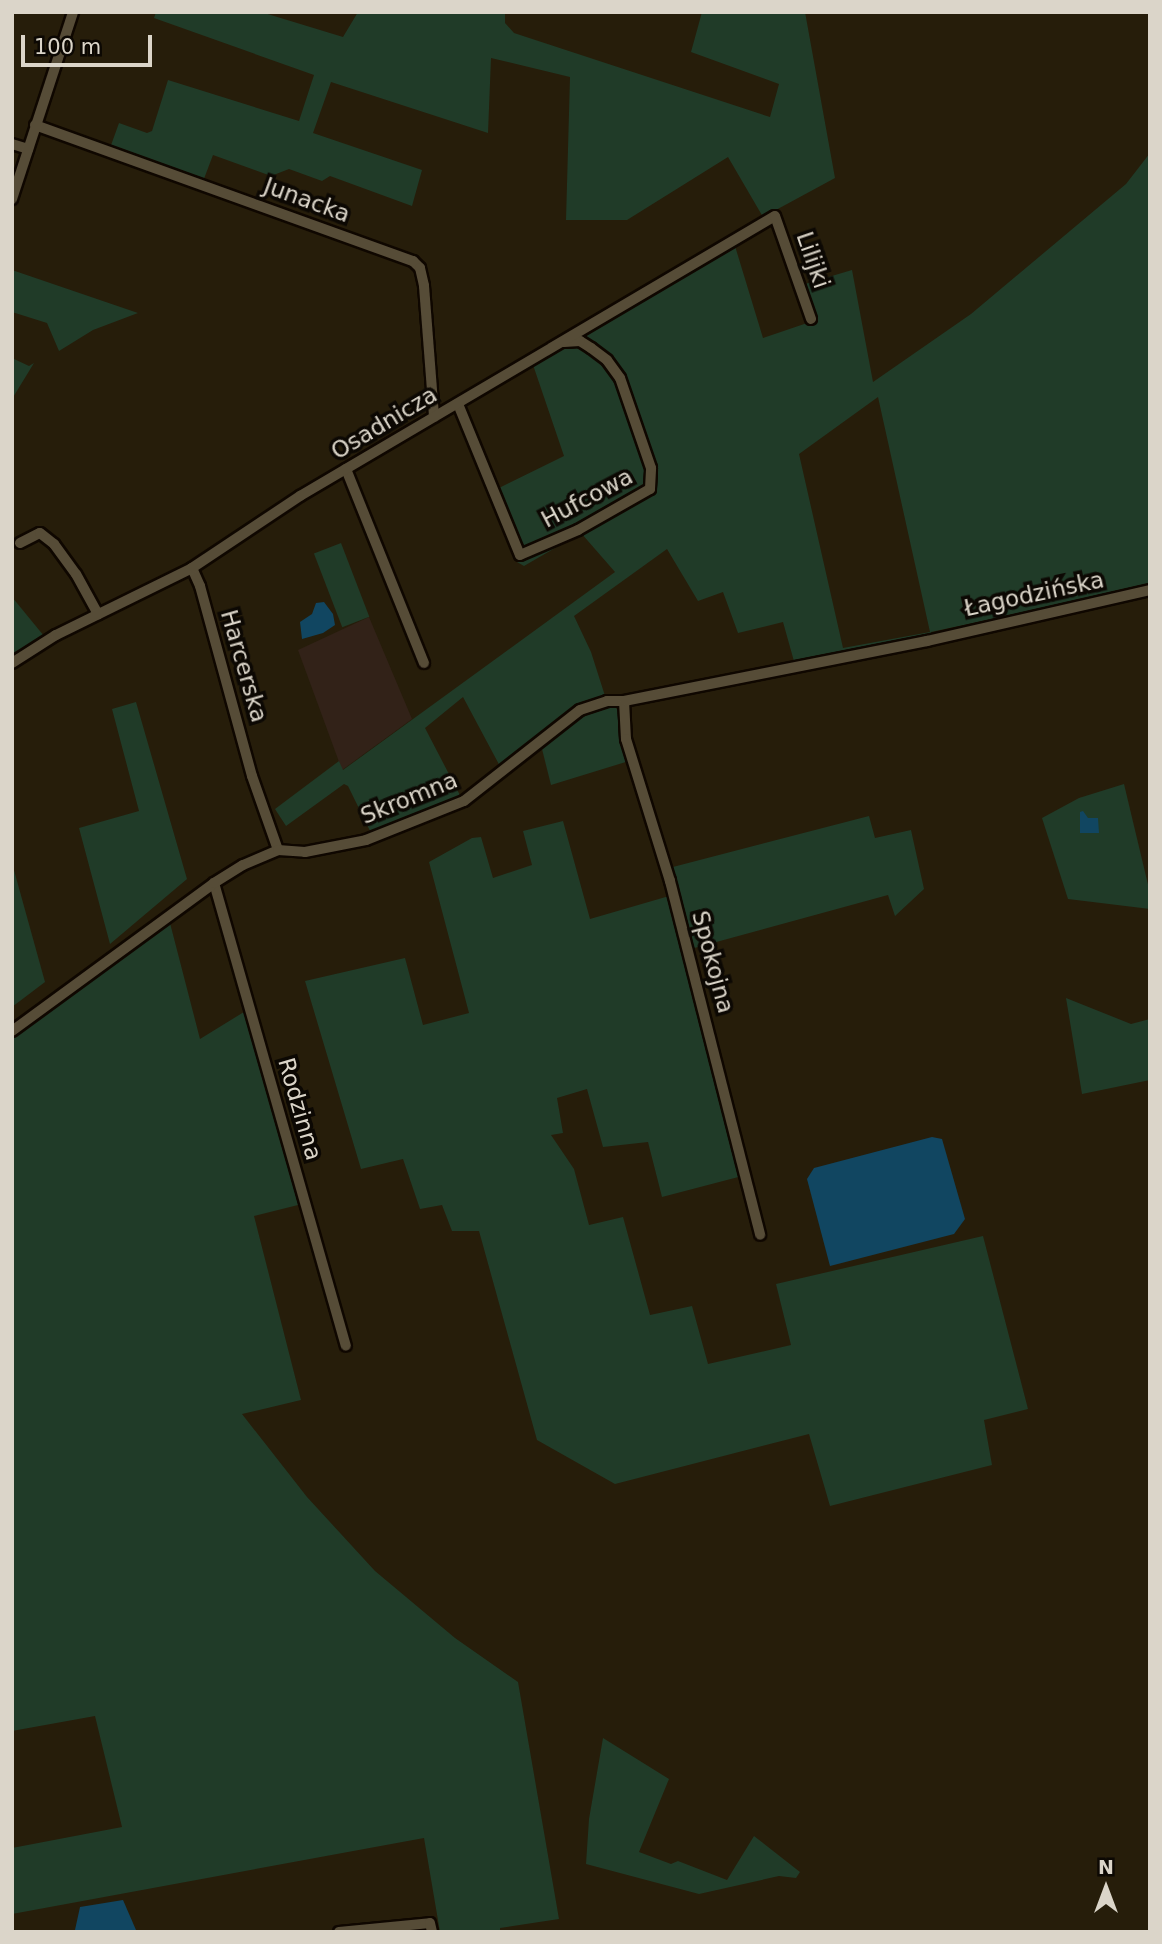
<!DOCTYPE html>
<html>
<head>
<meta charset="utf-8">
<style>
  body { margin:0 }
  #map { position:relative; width:1162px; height:1944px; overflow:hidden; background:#261d0a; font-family:"DejaVu Sans",sans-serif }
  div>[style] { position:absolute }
  .industrial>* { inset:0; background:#322218 }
  .green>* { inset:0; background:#203b28; transform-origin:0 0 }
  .water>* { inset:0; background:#114661 }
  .roads { filter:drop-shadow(2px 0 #0f0700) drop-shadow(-2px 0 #0f0700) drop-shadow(0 2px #0f0700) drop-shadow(0 -2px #0f0700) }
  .minor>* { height:10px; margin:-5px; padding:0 5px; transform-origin:5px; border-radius:5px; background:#564c37 }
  span { translate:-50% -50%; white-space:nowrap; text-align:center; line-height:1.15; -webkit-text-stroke:7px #0c0803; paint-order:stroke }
  .street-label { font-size:23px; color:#dbd5c9 }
  .frame { position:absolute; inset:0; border:14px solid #dbd5c9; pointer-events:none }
  .north { position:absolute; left:1071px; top:1853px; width:70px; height:70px; -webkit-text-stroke:5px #0c0803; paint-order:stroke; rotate:0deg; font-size:19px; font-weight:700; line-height:28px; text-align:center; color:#dbd5c9 }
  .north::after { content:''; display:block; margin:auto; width:24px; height:32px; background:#dbd5c9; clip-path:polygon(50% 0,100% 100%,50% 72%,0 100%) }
  .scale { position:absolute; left:21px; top:35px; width:131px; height:32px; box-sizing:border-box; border:4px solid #dbd5c9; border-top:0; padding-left:9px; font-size:21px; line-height:24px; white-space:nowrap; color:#dbd5c9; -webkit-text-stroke:5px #0c0803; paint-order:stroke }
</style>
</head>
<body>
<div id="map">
  <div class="industrial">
    <div style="clip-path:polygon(369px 617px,412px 719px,342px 770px,298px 650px)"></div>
  </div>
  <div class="green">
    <div style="clip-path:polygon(156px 12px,261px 12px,343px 37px,358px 12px,505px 12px,505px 23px,514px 33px,770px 117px,779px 84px,691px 52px,702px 12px,805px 12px,835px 178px,763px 217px,728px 157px,627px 220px,566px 220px,570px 77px,491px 58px,488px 133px,331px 82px,313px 133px,422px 170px,412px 206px,330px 176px,322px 181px,289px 169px,271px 176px,213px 155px,202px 184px,110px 148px,119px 123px,147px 133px,152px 131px,168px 80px,299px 121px,314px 75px,154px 18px)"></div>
    <div style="clip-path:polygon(evenodd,1150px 153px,1150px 585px,931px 632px,933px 644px,797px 672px,783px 622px,738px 633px,723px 592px,698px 601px,667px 549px,574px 616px,591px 652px,606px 699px,618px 710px,629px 761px,551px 785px,540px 741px,502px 770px,463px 697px,425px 728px,463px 801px,373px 837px,348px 786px,344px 784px,286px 826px,275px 809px,339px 761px,343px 770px,615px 572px,581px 533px,524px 566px,517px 562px,493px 491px,564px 456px,531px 359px,735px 246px,763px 338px,816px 320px,805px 284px,852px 270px,873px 382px,971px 314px,1126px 184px,1150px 153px,878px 397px,930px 632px,843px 648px,799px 454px,878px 397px)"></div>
    <div style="clip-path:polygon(12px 270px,138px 313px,93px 330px,59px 351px,47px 323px,12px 312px)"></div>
    <div style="clip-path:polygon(12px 358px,29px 366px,34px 363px,12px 399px)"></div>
    <div style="left:341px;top:543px;width:79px;height:29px;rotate:69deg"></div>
    <div style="clip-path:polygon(12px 597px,44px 636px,12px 658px)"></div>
    <div style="clip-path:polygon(136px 702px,187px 879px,110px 944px,79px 828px,139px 811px,112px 709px)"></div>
    <div style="clip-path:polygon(1124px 784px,1150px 893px,1150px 909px,1068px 899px,1042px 818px,1079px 798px)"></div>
    <div style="clip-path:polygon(869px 816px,875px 838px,911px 830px,924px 889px,895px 916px,888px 895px,687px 950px,746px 1175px,662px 1197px,648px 1142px,603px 1147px,587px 1089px,557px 1098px,563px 1133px,551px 1135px,574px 1169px,589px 1225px,623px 1217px,650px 1315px,692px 1306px,708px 1364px,791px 1345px,776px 1284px,983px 1236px,1028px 1409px,984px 1420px,992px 1465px,830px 1506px,809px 1434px,615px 1484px,537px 1440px,479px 1231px,452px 1231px,442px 1205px,420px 1209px,403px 1159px,361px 1169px,305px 981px,405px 958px,423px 1025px,469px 1013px,429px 862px,472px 838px,481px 837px,493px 878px,532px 865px,523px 831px,563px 821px,590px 919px,676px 894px,669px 868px)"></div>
    <div style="clip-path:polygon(12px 863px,45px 982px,12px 1007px)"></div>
    <div style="clip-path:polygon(170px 923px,200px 1039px,252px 1007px,298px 1205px,254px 1216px,301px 1400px,242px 1414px,307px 1497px,375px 1571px,455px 1638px,518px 1682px,559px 1919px,500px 1928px,500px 1932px,440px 1932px,424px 1838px,12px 1914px,12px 1848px,122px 1827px,95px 1716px,12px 1731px,12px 1037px)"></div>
    <div style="clip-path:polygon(1066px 998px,1131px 1024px,1150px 1019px,1150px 1080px,1082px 1094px)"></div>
    <div style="clip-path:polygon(603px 1738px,669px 1779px,639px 1852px,671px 1864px,678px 1861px,727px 1880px,754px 1836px,800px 1872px,796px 1878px,779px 1876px,699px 1894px,586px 1864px,589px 1819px)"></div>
  </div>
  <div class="water">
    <div style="clip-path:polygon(324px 602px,333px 614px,335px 625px,323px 633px,302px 639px,300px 622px,312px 614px,316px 603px)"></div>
    <div style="clip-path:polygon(1083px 811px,1088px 818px,1098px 818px,1099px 833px,1080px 833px,1080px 812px)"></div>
    <div style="clip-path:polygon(932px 1137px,942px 1139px,965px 1219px,954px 1234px,830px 1266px,807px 1179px,814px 1168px)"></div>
    <div style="clip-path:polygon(123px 1900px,136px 1930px,75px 1930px,80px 1907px)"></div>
  </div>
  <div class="roads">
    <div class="minor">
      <div style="left:35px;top:125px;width:402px;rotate:19.8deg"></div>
      <div style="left:413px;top:261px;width:10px;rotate:45deg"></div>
      <div style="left:420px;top:268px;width:18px;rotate:77deg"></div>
      <div style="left:424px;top:286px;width:131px;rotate:85.6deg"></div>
      <div style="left:12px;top:144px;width:17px;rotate:17deg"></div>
      <div style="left:12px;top:199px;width:197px;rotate:-71.9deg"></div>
      <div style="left:458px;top:404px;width:163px;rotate:67.7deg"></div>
      <div style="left:520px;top:555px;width:63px;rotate:-23.3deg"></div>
      <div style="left:578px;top:530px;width:83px;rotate:-29.7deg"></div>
      <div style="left:650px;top:489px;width:21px;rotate:-87deg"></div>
      <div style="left:651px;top:468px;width:95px;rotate:-109deg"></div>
      <div style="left:620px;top:378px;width:22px;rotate:-126deg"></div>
      <div style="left:607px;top:360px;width:20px;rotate:-143deg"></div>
      <div style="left:591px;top:348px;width:13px;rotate:-148deg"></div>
      <div style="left:580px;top:341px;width:16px;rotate:176deg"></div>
      <div style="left:346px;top:469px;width:209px;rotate:68.1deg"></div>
      <div style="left:20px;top:543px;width:22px;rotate:-27deg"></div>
      <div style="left:40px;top:533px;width:18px;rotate:38deg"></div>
      <div style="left:54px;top:544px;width:37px;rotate:54deg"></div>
      <div style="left:76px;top:574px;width:46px;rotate:61.2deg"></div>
      <div style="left:192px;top:568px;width:20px;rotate:66deg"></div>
      <div style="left:200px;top:586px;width:197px;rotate:74.7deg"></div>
      <div style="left:252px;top:776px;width:78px;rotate:70.6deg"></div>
      <div style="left:12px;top:663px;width:52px;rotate:-32.5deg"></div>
      <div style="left:56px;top:635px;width:152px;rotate:-26.2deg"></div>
      <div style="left:192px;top:568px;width:130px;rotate:-33.7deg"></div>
      <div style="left:300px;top:496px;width:551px;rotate:-30.52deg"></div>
      <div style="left:775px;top:216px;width:109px;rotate:70.7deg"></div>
      <div style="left:624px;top:701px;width:38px;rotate:87deg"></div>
      <div style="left:626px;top:739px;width:149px;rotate:72.8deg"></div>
      <div style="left:670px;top:881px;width:365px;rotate:75.7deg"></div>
      <div style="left:214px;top:883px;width:481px;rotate:74.1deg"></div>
      <div style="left:12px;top:1031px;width:250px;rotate:-36.2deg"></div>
      <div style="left:214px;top:883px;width:34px;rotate:-32deg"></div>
      <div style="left:243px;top:865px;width:38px;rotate:-23deg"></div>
      <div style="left:278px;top:850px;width:27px;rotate:4deg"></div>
      <div style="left:305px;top:852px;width:62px;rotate:-11.1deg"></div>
      <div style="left:366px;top:840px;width:105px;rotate:-21.7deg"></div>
      <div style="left:464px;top:801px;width:147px;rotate:-38.1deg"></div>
      <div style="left:580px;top:710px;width:28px;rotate:-18deg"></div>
      <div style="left:607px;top:701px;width:17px"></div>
      <div style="left:624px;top:701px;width:309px;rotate:-11.2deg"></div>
      <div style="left:927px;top:641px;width:229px;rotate:-12.9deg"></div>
      <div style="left:339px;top:1932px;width:91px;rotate:-5.6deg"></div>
      <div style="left:430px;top:1923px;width:9px;rotate:77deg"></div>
    </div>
  </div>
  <div class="street-label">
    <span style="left:307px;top:200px;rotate:20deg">Junacka</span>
    <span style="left:813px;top:260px;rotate:71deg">Lilijki</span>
    <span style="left:384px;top:423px;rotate:-31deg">Osadnicza</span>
    <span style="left:587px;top:498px;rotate:-28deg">Hufcowa</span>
    <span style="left:1034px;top:594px;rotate:-12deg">Łagodzińska</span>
    <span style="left:244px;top:666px;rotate:74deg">Harcerska</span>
    <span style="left:409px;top:798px;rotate:-22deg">Skromna</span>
    <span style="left:713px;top:962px;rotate:75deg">Spokojna</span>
    <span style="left:300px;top:1109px;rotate:74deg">Rodzinna</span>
  </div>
  <div class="frame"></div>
  <div class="north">N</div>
  <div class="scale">100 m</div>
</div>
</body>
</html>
